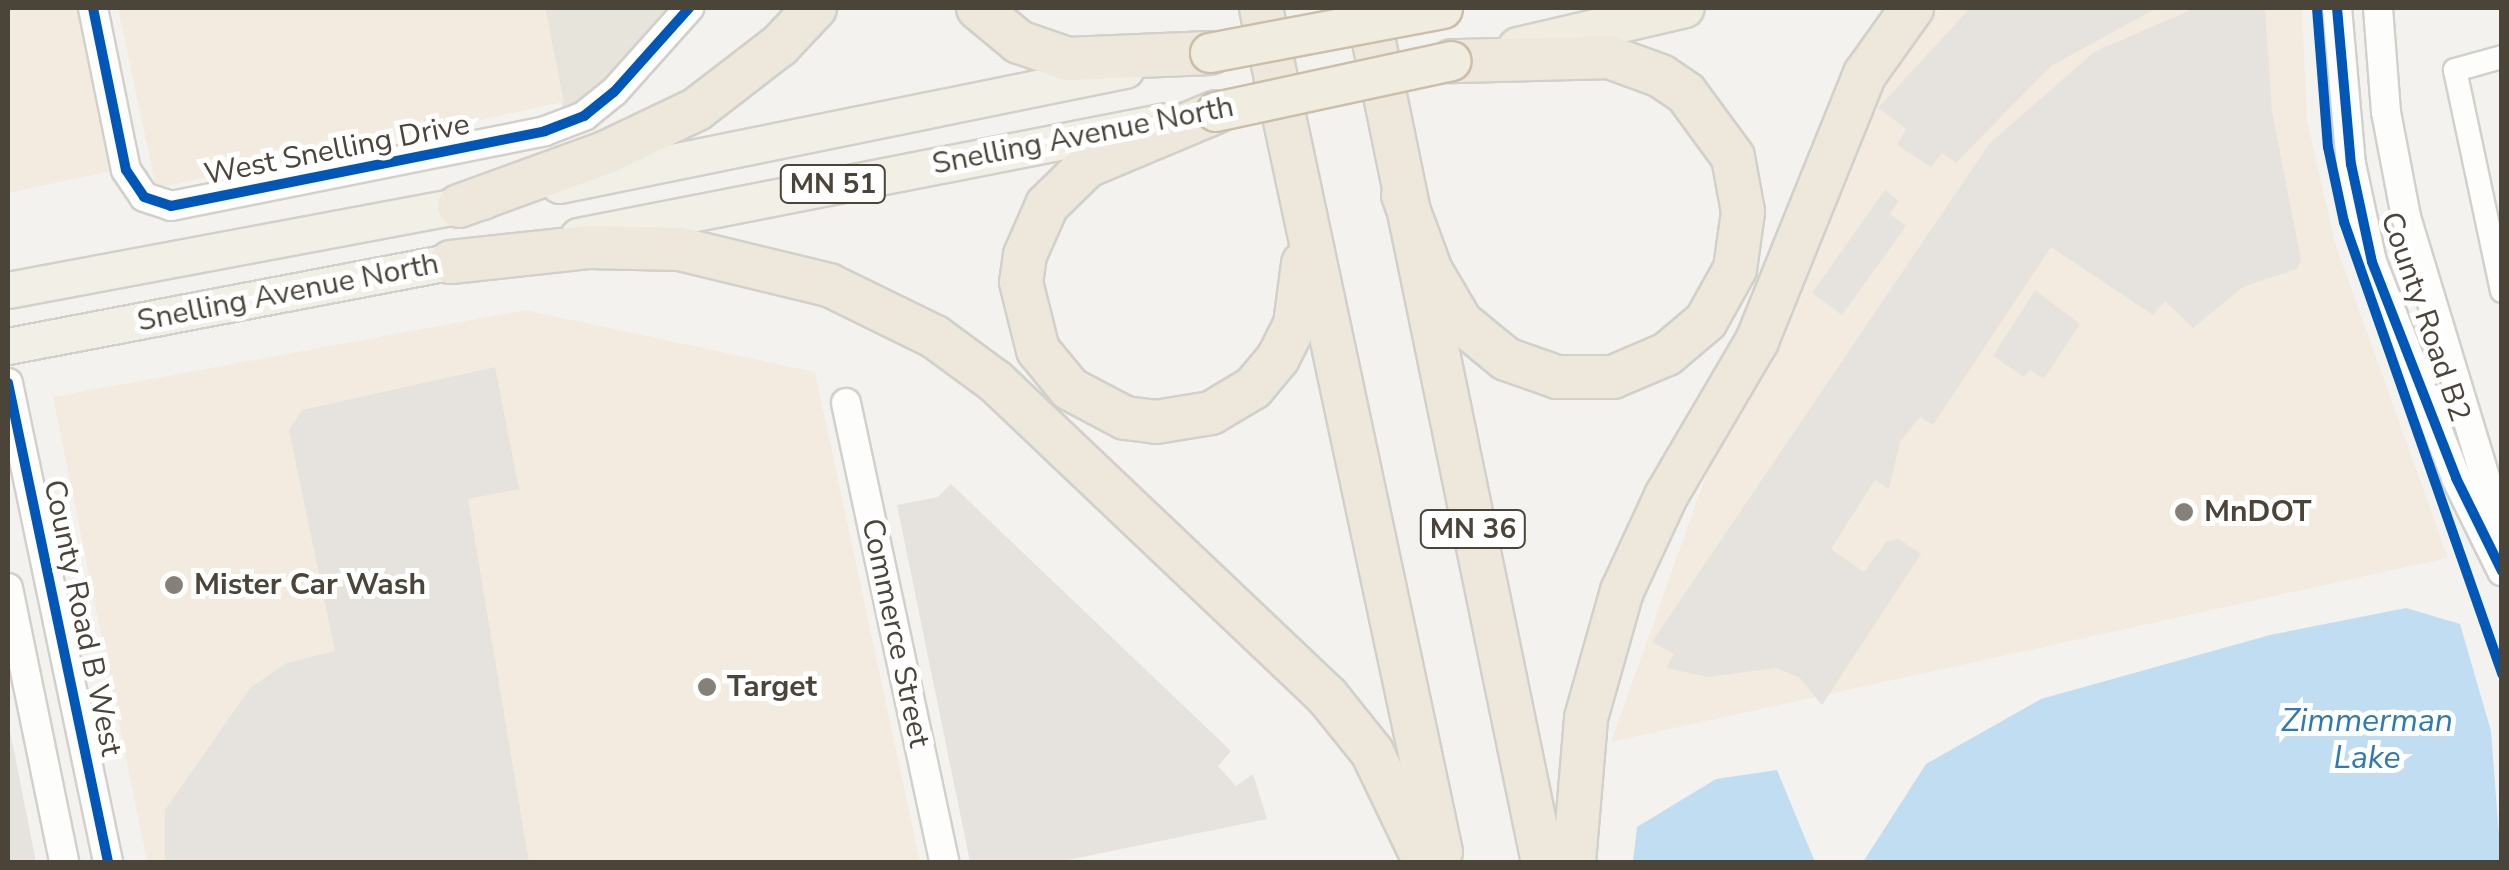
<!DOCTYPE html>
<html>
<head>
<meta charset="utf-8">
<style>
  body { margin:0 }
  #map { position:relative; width:2509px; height:870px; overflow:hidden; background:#f4f2ee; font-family:"Nunito Sans",sans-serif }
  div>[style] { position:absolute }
  .residential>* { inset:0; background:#e7e4dc }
  .commercial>* { inset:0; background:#f3ebdf }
  .parking>* { inset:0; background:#e6e3df }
  .water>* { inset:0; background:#c0ddf1 }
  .roads { filter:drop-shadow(2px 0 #d2d0cb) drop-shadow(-2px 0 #d2d0cb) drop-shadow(0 2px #d2d0cb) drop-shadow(0 -2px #d2d0cb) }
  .minor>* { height:22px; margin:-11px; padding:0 11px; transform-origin:11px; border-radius:11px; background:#fdfdfc }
  .tertiary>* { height:28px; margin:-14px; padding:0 14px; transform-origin:14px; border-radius:14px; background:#fdfdfc }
  .primary>* { height:35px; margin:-17.5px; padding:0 17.5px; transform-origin:17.5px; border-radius:17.5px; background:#f2efe6 }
  .trunk>* { height:38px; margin:-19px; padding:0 19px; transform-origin:19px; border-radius:19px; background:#f0ece0 }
  .motorway>* { height:42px; margin:-21px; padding:0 21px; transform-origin:21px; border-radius:21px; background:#ede8db }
  .bridges { filter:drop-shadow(2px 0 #ccbfa9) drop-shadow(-2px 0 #ccbfa9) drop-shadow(0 2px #ccbfa9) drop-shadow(0 -2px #ccbfa9) }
  .trunk-bridge>* { height:38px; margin:-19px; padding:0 19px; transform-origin:19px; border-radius:19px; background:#f0ece0 }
  .cycleway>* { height:10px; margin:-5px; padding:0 5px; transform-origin:5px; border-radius:5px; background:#0057b8 }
  .dots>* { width:28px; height:28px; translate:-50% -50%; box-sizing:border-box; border:5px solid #fff; border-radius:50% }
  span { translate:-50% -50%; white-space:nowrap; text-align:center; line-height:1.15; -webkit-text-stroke:10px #fff; paint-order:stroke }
  .shield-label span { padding:2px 8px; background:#fff; border:2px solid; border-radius:8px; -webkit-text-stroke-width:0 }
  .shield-label { font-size:28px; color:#4b4439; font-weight:700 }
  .street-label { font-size:30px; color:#4b4439 }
  .poi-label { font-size:30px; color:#4b4439; font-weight:700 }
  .left { translate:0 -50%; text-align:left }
  .water-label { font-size:32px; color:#2e7ab2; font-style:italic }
  .frame { position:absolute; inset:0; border:10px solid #4b4439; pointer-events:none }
</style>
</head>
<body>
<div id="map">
  <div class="residential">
    <div style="clip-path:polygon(545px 8px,667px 8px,611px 74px,564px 114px)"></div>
  </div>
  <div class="commercial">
    <div style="clip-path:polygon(8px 8px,78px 8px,112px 171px,8px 193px)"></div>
    <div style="clip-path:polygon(118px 8px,545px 8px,564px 102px,156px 188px)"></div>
    <div style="clip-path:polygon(1940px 8px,2302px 8px,2307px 120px,2335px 243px,2448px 558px,1611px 742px,1710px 464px,1779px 349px,1891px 63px)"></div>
    <div style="clip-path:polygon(525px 310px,815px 372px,920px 862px,147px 862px,53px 397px)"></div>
  </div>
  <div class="parking">
    <div style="clip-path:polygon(1970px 8px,2157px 8px,2051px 66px,1956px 163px,1942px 153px,1931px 167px,1897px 145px,1906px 129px,1878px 108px)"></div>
    <div style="clip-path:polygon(2195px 8px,2265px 8px,2272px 111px,2301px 260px,2297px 269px,2243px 287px,2193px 328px,2165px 301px,2153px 315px,2051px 247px,1933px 425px,1920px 417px,1900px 442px,1889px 489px,1875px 480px,1831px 549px,1864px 572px,1886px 542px,1899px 539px,1921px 554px,1822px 705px,1800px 678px,1776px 668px,1709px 677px,1666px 668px,1674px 654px,1652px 642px,1989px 144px,2094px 52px)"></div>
    <div style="clip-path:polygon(1885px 190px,1899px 201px,1890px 214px,1906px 226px,1842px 315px,1812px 293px)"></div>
    <div style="clip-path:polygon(2035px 290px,2080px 324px,2044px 379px,2030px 370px,2024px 377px,1993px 356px)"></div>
    <div style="clip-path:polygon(495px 367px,519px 489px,468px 499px,529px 862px,165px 862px,165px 810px,250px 688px,287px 663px,335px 651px,289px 430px,302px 410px)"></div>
    <div style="clip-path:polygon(951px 484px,1231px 751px,1218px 766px,1236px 786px,1253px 774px,1267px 819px,1058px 862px,970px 862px,897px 505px,938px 497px)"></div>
    <div style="clip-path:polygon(8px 722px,15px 756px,36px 862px,8px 862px)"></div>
  </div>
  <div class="water">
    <div style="clip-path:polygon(2406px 608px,2460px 624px,2491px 731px,2501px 862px,1863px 862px,1926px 764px,2041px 699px,2270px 635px)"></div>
    <div style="clip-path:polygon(1777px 770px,1815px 862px,1633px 862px,1637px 827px,1716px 779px)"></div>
  </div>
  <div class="roads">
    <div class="minor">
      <div style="left:2502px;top:57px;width:49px;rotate:164.5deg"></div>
      <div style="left:2455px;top:70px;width:226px;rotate:78deg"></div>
    </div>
    <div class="tertiary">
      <div style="left:93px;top:8px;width:165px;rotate:78.5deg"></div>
      <div style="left:126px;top:170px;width:32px;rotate:56deg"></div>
      <div style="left:144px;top:197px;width:28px;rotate:18deg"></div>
      <div style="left:171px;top:206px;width:381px;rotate:-11.3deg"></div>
      <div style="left:545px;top:131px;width:42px;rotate:-21deg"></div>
      <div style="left:584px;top:116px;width:38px;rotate:-39deg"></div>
      <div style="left:614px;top:92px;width:113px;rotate:-48.2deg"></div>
      <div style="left:2337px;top:8px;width:157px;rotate:84.9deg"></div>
      <div style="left:2351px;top:164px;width:100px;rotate:77.9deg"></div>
      <div style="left:2372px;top:262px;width:232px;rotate:68.7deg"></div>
      <div style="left:2456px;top:478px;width:104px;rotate:63.7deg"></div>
      <div style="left:2378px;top:8px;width:104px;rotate:85.6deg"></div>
      <div style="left:2386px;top:112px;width:107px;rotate:79.2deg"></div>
      <div style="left:2406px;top:217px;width:278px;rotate:73.1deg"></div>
      <div style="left:2487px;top:483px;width:63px;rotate:79deg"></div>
      <div style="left:8px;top:383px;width:489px;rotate:78.2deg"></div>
      <div style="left:846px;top:403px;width:469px;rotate:77.9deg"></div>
      <div style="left:8px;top:588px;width:280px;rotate:78.4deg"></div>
    </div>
    <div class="primary">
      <div style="left:559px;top:185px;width:578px;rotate:-11.49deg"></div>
      <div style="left:578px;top:236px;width:598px;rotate:-11.08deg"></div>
      <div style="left:8px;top:290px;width:483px;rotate:-10.6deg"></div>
      <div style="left:8px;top:346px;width:479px;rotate:-10.8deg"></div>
    </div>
    <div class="trunk">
      <div style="left:1518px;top:47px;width:171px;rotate:-13.1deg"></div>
    </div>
    <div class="motorway">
      <div style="left:978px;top:8px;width:53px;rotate:39.7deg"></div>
      <div style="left:1019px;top:42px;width:52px;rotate:19.1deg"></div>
      <div style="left:1068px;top:59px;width:142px;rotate:-2.4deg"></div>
      <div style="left:1261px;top:8px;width:863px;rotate:77.96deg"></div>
      <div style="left:1367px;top:8px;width:872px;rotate:78.36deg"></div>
      <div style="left:1216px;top:112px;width:140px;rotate:157.3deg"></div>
      <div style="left:1087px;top:166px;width:56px;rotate:135.7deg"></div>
      <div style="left:1047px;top:205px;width:55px;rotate:113.7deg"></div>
      <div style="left:1025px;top:255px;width:27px;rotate:98deg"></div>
      <div style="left:1021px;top:282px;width:70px;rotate:76deg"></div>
      <div style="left:1038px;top:350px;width:50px;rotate:50.6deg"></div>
      <div style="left:1070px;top:389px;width:62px;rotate:27.8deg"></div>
      <div style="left:1125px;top:418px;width:31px;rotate:7deg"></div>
      <div style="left:1156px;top:422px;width:56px;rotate:-9.3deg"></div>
      <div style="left:1211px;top:413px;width:49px;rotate:-30.8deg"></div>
      <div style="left:1253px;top:388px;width:39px;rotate:-50deg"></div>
      <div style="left:1278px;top:358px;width:38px;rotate:-63deg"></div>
      <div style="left:1295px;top:324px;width:61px;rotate:-82.4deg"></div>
      <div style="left:1403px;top:195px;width:81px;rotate:69.8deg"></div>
      <div style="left:1431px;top:271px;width:59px;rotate:59.5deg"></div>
      <div style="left:1461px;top:322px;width:58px;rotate:39.4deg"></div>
      <div style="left:1506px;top:359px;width:54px;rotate:19.4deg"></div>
      <div style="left:1557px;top:377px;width:56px"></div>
      <div style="left:1613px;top:377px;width:59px;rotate:-23.1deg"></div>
      <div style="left:1667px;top:354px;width:51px;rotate:-40.2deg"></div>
      <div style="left:1706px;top:321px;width:60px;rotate:-60.9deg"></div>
      <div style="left:1735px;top:269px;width:58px;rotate:-82deg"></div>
      <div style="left:1743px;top:212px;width:56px;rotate:-100.3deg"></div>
      <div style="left:1733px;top:157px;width:79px;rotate:-126.3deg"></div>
      <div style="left:1686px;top:93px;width:30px;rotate:-146deg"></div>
      <div style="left:1661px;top:76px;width:55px;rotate:-159.9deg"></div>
      <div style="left:1609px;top:57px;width:157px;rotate:178.5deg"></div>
      <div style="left:459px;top:206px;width:158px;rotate:-20deg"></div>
      <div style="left:607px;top:152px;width:100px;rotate:-25.5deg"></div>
      <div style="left:697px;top:109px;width:105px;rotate:-37.6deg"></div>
      <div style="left:780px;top:45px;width:51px;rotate:-46.6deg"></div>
      <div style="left:451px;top:262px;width:140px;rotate:-6.2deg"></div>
      <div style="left:590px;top:247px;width:90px;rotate:1.3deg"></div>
      <div style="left:680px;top:249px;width:153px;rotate:13.6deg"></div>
      <div style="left:829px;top:285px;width:118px;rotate:26.1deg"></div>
      <div style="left:935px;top:337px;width:74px;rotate:36.3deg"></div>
      <div style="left:995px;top:381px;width:458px;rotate:43.5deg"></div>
      <div style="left:1327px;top:696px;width:72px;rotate:51.2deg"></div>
      <div style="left:1372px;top:752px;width:122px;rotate:64.3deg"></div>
      <div style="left:1574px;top:862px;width:144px;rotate:-85.2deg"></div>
      <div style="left:1586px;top:718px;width:132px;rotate:-74.2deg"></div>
      <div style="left:1622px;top:591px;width:105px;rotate:-65.1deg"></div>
      <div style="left:1666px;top:496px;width:180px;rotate:-59.6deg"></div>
      <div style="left:1757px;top:341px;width:288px;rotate:-68deg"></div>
      <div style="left:1865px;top:74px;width:81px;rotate:-54.5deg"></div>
    </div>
  </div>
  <div class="bridges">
    <div class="trunk-bridge">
      <div style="left:1210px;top:53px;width:237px;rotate:-10.7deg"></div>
      <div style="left:1216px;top:112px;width:241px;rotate:-12.2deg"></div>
    </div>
  </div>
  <div class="cycleway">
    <div style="left:93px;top:8px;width:165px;rotate:78.5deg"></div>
    <div style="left:126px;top:170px;width:32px;rotate:56deg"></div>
    <div style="left:144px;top:197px;width:28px;rotate:18deg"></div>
    <div style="left:171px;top:206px;width:381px;rotate:-11.3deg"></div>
    <div style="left:545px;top:131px;width:42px;rotate:-21deg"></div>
    <div style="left:584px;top:116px;width:38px;rotate:-39deg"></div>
    <div style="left:614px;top:92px;width:113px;rotate:-48.2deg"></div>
    <div style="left:2317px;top:8px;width:139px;rotate:85.5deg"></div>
    <div style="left:2328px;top:147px;width:77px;rotate:78deg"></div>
    <div style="left:2344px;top:222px;width:479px;rotate:70.7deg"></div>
    <div style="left:2337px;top:8px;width:157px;rotate:84.9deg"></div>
    <div style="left:2351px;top:164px;width:100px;rotate:77.9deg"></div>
    <div style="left:2372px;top:262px;width:232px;rotate:68.7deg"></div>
    <div style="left:2456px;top:478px;width:104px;rotate:63.7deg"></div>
    <div style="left:8px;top:383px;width:489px;rotate:78.2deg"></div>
  </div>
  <div class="dots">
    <div style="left:2184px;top:512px;background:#868178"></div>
    <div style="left:174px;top:585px;background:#868178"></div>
    <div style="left:707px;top:687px;background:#868178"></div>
  </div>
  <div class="shield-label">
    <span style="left:833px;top:184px">MN 51</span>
    <span style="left:1473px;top:529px">MN 36</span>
  </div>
  <div class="street-label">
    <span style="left:1083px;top:136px;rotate:-11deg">Snelling Avenue North</span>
    <span style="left:337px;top:150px;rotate:-11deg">West Snelling Drive</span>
    <span style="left:288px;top:293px;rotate:-11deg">Snelling Avenue North</span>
    <span style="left:2425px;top:317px;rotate:71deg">County Road B2</span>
    <span style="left:82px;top:618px;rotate:78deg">County Road B West</span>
    <span style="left:895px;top:633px;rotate:78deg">Commerce Street</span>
  </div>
  <div class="poi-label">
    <span class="left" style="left:2204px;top:512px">MnDOT</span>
    <span class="left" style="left:194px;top:585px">Mister Car Wash</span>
    <span class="left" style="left:727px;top:687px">Target</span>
  </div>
  <div class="water-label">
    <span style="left:2367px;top:740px">Zimmerman<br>Lake</span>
  </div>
  <div class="frame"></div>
</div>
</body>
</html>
